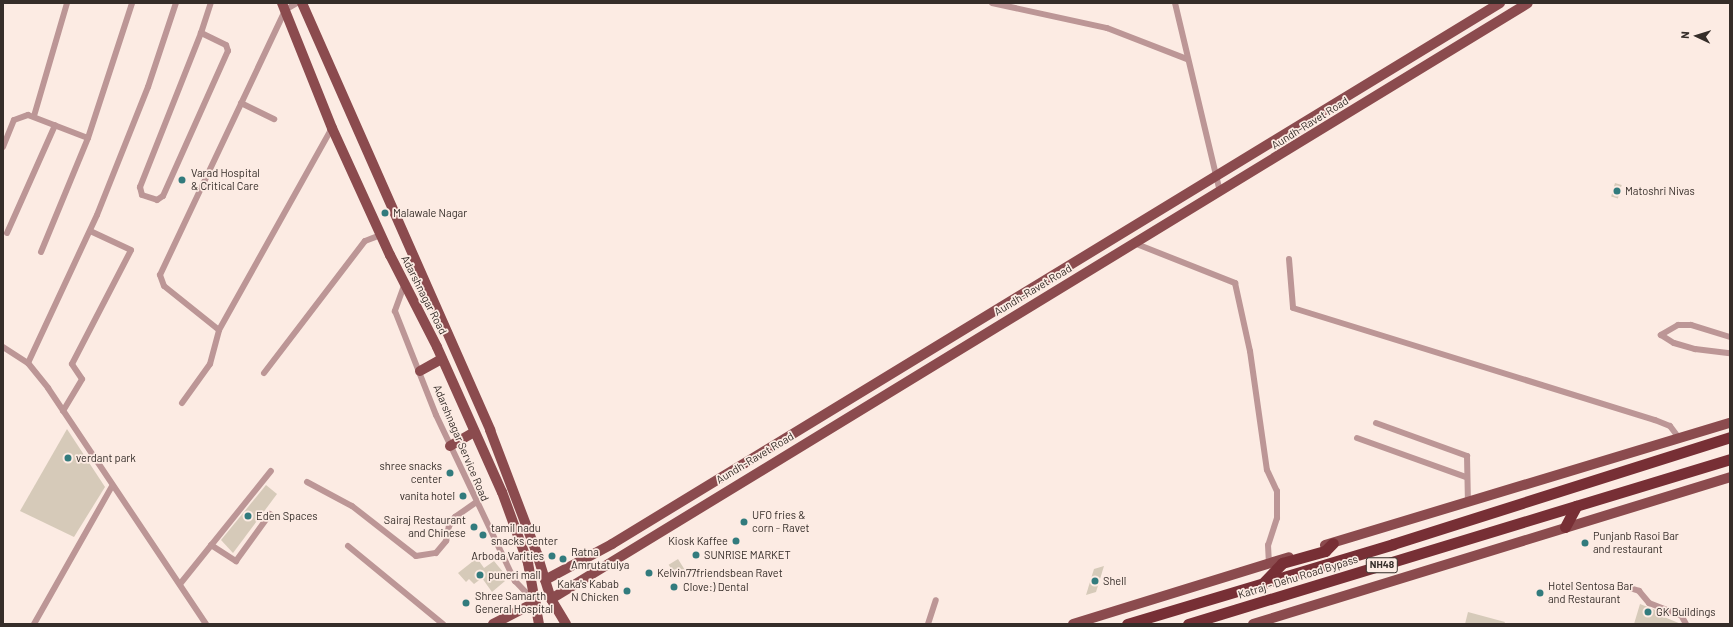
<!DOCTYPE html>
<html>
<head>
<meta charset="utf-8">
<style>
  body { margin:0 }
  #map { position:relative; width:1733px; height:627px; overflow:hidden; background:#fcebe3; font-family:Barlow,sans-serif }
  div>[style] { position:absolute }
  .building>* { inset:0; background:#d6cab9; transform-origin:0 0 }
  .street>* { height:6px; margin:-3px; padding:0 3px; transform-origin:3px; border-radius:3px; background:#bc9696 }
  .primary>* { height:10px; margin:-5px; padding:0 5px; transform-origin:5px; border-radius:5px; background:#8b4b4e }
  .highway>* { height:11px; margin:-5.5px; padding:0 5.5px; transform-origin:5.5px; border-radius:5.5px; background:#772f35 }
  .dots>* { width:11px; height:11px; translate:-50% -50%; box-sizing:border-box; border:2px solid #fcebe3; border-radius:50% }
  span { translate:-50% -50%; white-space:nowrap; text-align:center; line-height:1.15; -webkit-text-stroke:3.5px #fcebe3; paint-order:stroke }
  .shield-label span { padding:1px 3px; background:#fcebe3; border:1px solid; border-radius:3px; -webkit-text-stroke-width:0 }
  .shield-label { font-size:10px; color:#352d29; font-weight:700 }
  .street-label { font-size:11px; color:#352d29 }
  .poi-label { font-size:11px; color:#352d29 }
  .left { translate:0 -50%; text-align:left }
  .right { translate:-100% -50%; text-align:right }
  .frame { position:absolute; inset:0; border:4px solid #352d29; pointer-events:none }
  .north { position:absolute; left:1677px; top:16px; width:40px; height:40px; -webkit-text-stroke:3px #fcebe3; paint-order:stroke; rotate:274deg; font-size:11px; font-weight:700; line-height:16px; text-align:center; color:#352d29 }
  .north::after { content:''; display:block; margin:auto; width:14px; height:18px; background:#352d29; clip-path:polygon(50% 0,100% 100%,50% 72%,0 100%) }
</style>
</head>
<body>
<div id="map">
  <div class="building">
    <div style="left:1615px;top:183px;width:7px;height:14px;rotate:16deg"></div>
    <div style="clip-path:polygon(67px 429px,105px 487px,74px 537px,20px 511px)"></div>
    <div style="clip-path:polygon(266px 485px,277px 494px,233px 553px,221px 540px)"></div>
    <div style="clip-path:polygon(477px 558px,484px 568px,494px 561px,503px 572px,500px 575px,505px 581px,492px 592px,482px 578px,474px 584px,469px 579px,466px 582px,458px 573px)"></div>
    <div style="left:678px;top:559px;width:13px;height:11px;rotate:58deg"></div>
    <div style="clip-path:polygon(1104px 566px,1096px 592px,1086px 595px,1094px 569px)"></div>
    <div style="clip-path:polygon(1640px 604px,1658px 611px,1657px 614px,1681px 624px,1634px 624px)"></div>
    <div style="clip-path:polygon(1468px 612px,1505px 622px,1504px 624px,1465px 624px)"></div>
  </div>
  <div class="street">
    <div style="left:992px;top:3px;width:118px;rotate:12.3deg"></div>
    <div style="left:1107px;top:28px;width:86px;rotate:21.2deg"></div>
    <div style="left:1175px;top:3px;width:194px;rotate:76.6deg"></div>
    <div style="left:201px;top:33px;width:166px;rotate:111.6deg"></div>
    <div style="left:140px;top:187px;width:8px;rotate:76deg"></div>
    <div style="left:142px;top:195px;width:16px;rotate:18deg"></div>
    <div style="left:157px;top:200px;width:7px;rotate:-34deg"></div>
    <div style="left:163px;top:196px;width:159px;rotate:-65.9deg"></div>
    <div style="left:228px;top:51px;width:6px;rotate:-108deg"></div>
    <div style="left:226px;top:45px;width:28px;rotate:-154deg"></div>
    <div style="left:201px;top:33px;width:32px;rotate:-72deg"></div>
    <div style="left:241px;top:103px;width:37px;rotate:26deg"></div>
    <div style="left:34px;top:116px;width:118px;rotate:-73.7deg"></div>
    <div style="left:3px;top:147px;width:29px;rotate:-68deg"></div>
    <div style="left:14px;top:120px;width:15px;rotate:-20deg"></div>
    <div style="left:28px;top:115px;width:64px;rotate:21deg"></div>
    <div style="left:7px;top:233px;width:118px;rotate:-66deg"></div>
    <div style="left:1134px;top:243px;width:109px;rotate:21.6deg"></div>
    <div style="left:1235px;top:283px;width:70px;rotate:77.6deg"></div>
    <div style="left:1250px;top:351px;width:120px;rotate:81.9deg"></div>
    <div style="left:1267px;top:470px;width:23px;rotate:65deg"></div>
    <div style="left:1277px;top:491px;width:27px;rotate:90deg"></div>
    <div style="left:1277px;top:518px;width:28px;rotate:108deg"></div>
    <div style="left:1268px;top:545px;width:18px;rotate:87deg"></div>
    <div style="left:41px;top:252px;width:123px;rotate:-67.6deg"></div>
    <div style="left:88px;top:138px;width:142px;rotate:-71.9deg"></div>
    <div style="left:1289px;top:259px;width:49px;rotate:85.3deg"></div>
    <div style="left:1293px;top:308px;width:379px;rotate:17.2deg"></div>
    <div style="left:1655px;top:420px;width:16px;rotate:22deg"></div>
    <div style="left:1670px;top:426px;width:15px;rotate:53deg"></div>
    <div style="left:405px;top:283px;width:30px;rotate:110deg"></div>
    <div style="left:395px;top:311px;width:112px;rotate:68.5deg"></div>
    <div style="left:436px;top:415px;width:184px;rotate:64.6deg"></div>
    <div style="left:515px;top:581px;width:28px;rotate:46deg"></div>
    <div style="left:219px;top:330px;width:70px;rotate:-141.3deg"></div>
    <div style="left:164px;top:286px;width:12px;rotate:-110deg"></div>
    <div style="left:160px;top:275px;width:293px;rotate:-64.7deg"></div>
    <div style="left:285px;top:10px;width:14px;rotate:-30deg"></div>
    <div style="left:1730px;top:337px;width:41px;rotate:-162.9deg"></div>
    <div style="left:1691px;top:325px;width:13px;rotate:180deg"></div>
    <div style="left:1678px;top:325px;width:20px;rotate:150deg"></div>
    <div style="left:1661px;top:335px;width:15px;rotate:32deg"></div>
    <div style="left:1674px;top:343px;width:22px;rotate:16deg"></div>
    <div style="left:1695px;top:349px;width:35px;rotate:7deg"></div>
    <div style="left:3px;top:347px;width:30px;rotate:33deg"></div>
    <div style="left:28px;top:363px;width:32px;rotate:51deg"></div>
    <div style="left:48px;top:388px;width:284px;rotate:56.2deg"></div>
    <div style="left:28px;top:363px;width:163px;rotate:-65deg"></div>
    <div style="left:97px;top:215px;width:138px;rotate:-68.3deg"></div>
    <div style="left:148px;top:87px;width:89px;rotate:-71.6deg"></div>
    <div style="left:264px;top:373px;width:166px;rotate:-52.6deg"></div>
    <div style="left:365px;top:241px;width:17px;rotate:-21deg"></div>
    <div style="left:182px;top:403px;width:48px;rotate:-54.3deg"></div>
    <div style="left:210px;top:364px;width:35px;rotate:-75deg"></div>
    <div style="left:219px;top:330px;width:231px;rotate:-60.8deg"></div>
    <div style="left:63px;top:411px;width:37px;rotate:-59deg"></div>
    <div style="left:82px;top:379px;width:18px;rotate:-124deg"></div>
    <div style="left:72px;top:364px;width:128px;rotate:-62.6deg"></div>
    <div style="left:131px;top:250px;width:45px;rotate:-155.1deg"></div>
    <div style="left:1376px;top:423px;width:97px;rotate:19.9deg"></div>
    <div style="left:1467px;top:456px;width:46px;rotate:88.8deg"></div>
    <div style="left:1357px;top:438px;width:116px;rotate:19.7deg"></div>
    <div style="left:307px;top:482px;width:51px;rotate:28.1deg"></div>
    <div style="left:352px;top:506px;width:81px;rotate:38deg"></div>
    <div style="left:416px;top:556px;width:20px;rotate:-9deg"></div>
    <div style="left:436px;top:553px;width:16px;rotate:-50deg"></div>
    <div style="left:446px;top:541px;width:15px;rotate:-79deg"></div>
    <div style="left:449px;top:526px;width:11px;rotate:-56deg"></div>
    <div style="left:455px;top:517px;width:24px;rotate:-35deg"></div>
    <div style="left:211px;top:545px;width:30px;rotate:33deg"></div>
    <div style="left:236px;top:561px;width:58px;rotate:-54.1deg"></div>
    <div style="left:348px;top:546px;width:123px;rotate:39.4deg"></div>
    <div style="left:180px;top:584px;width:145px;rotate:-51.2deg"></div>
    <div style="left:1623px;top:586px;width:17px;rotate:17deg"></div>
    <div style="left:1639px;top:591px;width:16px;rotate:50deg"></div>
    <div style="left:1649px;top:603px;width:34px;rotate:21deg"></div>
    <div style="left:1681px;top:615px;width:10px;rotate:61deg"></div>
    <div style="left:34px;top:624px;width:159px;rotate:-60.5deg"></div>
    <div style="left:928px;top:624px;width:25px;rotate:-72deg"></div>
  </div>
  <div class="primary">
    <div style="left:282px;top:3px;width:135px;rotate:68.2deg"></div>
    <div style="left:332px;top:128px;width:140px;rotate:65.5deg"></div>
    <div style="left:390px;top:255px;width:103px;rotate:62.9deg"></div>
    <div style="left:437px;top:347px;width:159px;rotate:65.9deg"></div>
    <div style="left:502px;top:492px;width:76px;rotate:69.9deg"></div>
    <div style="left:528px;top:563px;width:62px;rotate:79.8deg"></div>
    <div style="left:302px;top:3px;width:467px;rotate:66.2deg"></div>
    <div style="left:490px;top:430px;width:133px;rotate:69.2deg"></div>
    <div style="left:537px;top:554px;width:47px;rotate:72.7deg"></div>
    <div style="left:551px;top:599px;width:29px;rotate:59deg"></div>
    <div style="left:420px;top:371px;width:25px;rotate:-29deg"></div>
    <div style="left:450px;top:446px;width:28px;rotate:-30deg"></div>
    <div style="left:1325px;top:545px;width:423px;rotate:-16.8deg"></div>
    <div style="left:545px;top:580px;width:76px;rotate:-28.2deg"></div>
    <div style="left:612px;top:544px;width:1040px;rotate:-31.35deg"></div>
    <div style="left:551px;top:599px;width:1144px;rotate:-31.38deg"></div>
    <div style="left:493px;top:624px;width:48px;rotate:-27.1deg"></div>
    <div style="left:1073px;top:624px;width:226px;rotate:-17.2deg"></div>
    <div style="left:1253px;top:624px;width:499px;rotate:-17.1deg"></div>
  </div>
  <div class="highway">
    <div style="left:1565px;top:527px;width:24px;rotate:-62deg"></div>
    <div style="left:1263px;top:583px;width:28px;rotate:-46deg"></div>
    <div style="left:1282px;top:563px;width:45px;rotate:-15.6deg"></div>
    <div style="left:1325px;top:551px;width:11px;rotate:-45deg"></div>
    <div style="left:1127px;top:624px;width:278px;rotate:-16.7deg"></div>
    <div style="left:1393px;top:544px;width:354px;rotate:-17.6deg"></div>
    <div style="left:1188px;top:624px;width:567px;rotate:-16.93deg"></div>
  </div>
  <div class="dots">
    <div style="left:182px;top:180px;background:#327b7d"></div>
    <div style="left:1617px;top:191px;background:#327b7d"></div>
    <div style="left:385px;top:213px;background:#327b7d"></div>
    <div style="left:68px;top:458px;background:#327b7d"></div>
    <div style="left:450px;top:473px;background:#327b7d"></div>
    <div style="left:463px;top:496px;background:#327b7d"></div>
    <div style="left:248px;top:516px;background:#327b7d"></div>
    <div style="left:744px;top:522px;background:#327b7d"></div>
    <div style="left:474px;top:527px;background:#327b7d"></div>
    <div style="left:483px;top:535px;background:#327b7d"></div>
    <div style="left:736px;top:541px;background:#327b7d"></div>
    <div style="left:1585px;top:543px;background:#327b7d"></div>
    <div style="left:696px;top:555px;background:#327b7d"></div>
    <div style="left:552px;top:556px;background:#327b7d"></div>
    <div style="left:563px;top:559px;background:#327b7d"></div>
    <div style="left:649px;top:573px;background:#327b7d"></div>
    <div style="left:480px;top:575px;background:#327b7d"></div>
    <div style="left:1095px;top:581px;background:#327b7d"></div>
    <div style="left:674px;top:587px;background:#327b7d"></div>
    <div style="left:627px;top:591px;background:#327b7d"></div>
    <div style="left:1540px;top:593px;background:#327b7d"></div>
    <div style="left:466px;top:603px;background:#327b7d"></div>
    <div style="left:1648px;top:612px;background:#327b7d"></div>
  </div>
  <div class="shield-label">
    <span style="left:1382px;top:565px">NH48</span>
  </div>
  <div class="street-label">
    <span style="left:1310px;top:123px;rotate:-32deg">Aundh-Ravet Road</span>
    <span style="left:1033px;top:290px;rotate:-31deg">Aundh-Ravet Road</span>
    <span style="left:424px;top:295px;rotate:63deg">Adarshnagar Road</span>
    <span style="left:461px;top:443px;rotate:67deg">Adarshnagar Service Road</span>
    <span style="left:755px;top:458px;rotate:-31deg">Aundh-Ravet Road</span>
    <span style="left:1298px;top:577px;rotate:-17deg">Katraj - Dehu Road Bypass</span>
  </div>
  <div class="poi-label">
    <span class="left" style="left:191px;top:180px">Varad Hospital<br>&amp; Critical Care</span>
    <span class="left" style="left:1625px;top:191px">Matoshri Nivas</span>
    <span class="left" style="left:393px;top:213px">Malawale Nagar</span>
    <span class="left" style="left:76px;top:458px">verdant park</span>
    <span class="right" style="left:442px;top:473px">shree snacks<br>center</span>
    <span class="right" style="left:455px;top:496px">vanita hotel</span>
    <span class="left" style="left:256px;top:516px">Eden Spaces</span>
    <span class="left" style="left:752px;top:522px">UFO fries &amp;<br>corn - Ravet</span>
    <span class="right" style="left:466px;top:527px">Sairaj Restaurant<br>and Chinese</span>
    <span class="left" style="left:491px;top:535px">tamil nadu<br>snacks center</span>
    <span class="left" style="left:1593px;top:543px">Punjanb Rasoi Bar<br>and restaurant</span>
    <span class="right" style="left:728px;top:541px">Kiosk Kaffee</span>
    <span class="left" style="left:571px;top:559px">Ratna<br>Amrutatulya</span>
    <span class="left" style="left:704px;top:555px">SUNRISE MARKET</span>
    <span class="right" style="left:544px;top:556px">Arboda Varities</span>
    <span class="left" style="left:657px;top:573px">Kelvin77friendsbean Ravet</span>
    <span class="left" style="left:488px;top:575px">puneri mall</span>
    <span class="left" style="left:1103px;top:581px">Shell</span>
    <span class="right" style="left:619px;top:591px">Kaka's Kabab<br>N Chicken</span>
    <span class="left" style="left:683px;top:587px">Clove:) Dental</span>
    <span class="left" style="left:1548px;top:593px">Hotel Sentosa Bar<br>and Restaurant</span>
    <span class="left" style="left:475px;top:603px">Shree Samarth<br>General Hospital</span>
    <span class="left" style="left:1656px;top:612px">GK Buildings</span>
  </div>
  <div class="frame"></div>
  <div class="north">N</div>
</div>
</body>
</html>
